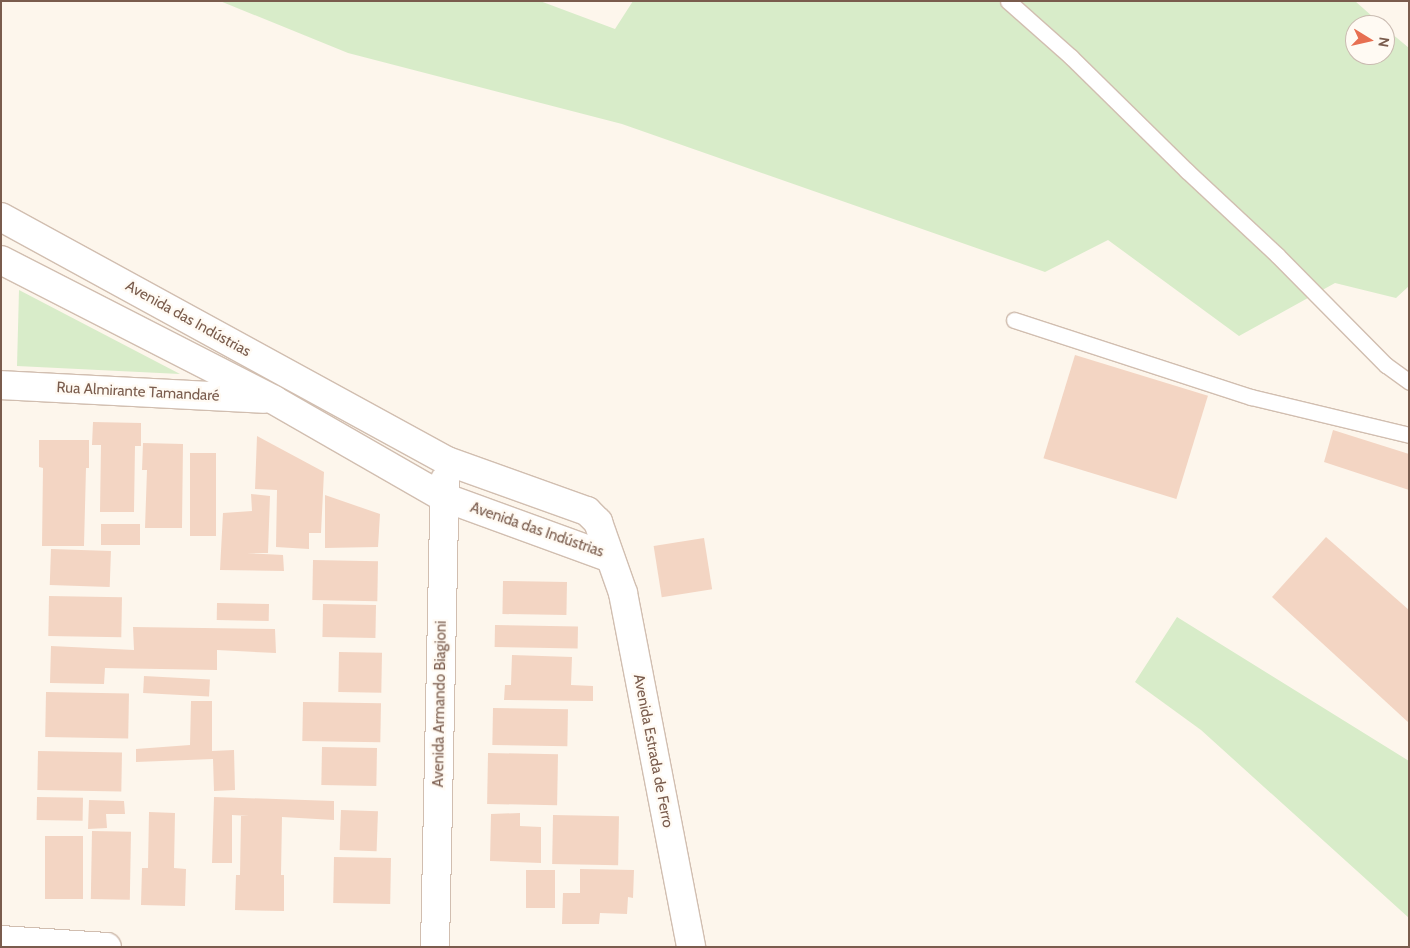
<!DOCTYPE html>
<html>
<head>
<meta charset="utf-8">
<style>
  body { margin:0 }
  #map { position:relative; width:1410px; height:948px; overflow:hidden; background:#fdf6ec; font-family:Cabin,sans-serif }
  div>[style] { position:absolute }
  .green>* { inset:0; background:#d8ecc9 }
  .building>* { inset:0; background:#f3d5c3; transform-origin:0 0 }
  .roads { filter:drop-shadow(1px 0 #d1beb0) drop-shadow(-1px 0 #d1beb0) drop-shadow(0 1px #d1beb0) drop-shadow(0 -1px #d1beb0) }
  .lane>* { height:15px; margin:-7.5px; padding:0 7.5px; transform-origin:7.5px; border-radius:7.5px; background:#fff }
  .street>* { height:28px; margin:-14px; padding:0 14px; transform-origin:14px; border-radius:14px; background:#fff }
  span { translate:-50% -50%; white-space:nowrap; text-align:center; line-height:1.15; -webkit-text-stroke:4.5px #fffaf3; paint-order:stroke }
  .street-label { font-size:15px; color:#7a5c4d }
  .frame { position:absolute; inset:0; border:2px solid #7a5c4d; pointer-events:none }
  .north { position:absolute; left:1345px; top:15px; width:50px; height:50px; box-sizing:border-box; background:#fffaf3; border:1px solid #cabbb1; border-radius:50%; rotate:99deg; font-size:14px; font-weight:700; line-height:20px; text-align:center; color:#7a5c4d }
  .north::after { content:''; display:block; margin:auto; width:18px; height:22px; background:#e76f51; clip-path:polygon(50% 0,100% 100%,50% 72%,0 100%) }
</style>
</head>
<body>
<div id="map">
  <div class="green">
    <div style="clip-path:polygon(220px 1px,540px 1px,615px 29px,633px 1px,1355px 1px,1382px 25px,1355px 25px,1355px 55px,1385px 55px,1385px 28px,1409px 48px,1409px 286px,1396px 298px,1335px 283px,1239px 336px,1108px 240px,1045px 272px,622px 124px,348px 53px)"></div>
    <div style="clip-path:polygon(19px 290px,180px 374px,17px 366px)"></div>
    <div style="clip-path:polygon(1177px 617px,1409px 761px,1409px 918px,1201px 730px,1135px 682px)"></div>
  </div>
  <div class="building">
    <div style="left:1075px;top:355px;width:139px;height:108px;rotate:17deg"></div>
    <div style="clip-path:polygon(93px 422px,141px 423px,141px 446px,135px 446px,134px 512px,100px 512px,101px 445px,92px 445px)"></div>
    <div style="clip-path:polygon(1333px 430px,1409px 454px,1409px 490px,1324px 462px)"></div>
    <div style="clip-path:polygon(257px 436px,324px 472px,321px 533px,309px 533px,309px 549px,276px 547px,277px 490px,255px 489px)"></div>
    <div style="clip-path:polygon(39px 440px,89px 440px,89px 468px,86px 468px,84px 546px,42px 546px,43px 468px,39px 467px)"></div>
    <div style="clip-path:polygon(143px 443px,183px 444px,182px 528px,145px 528px,147px 470px,142px 470px)"></div>
    <div style="left:190px;top:453px;width:26px;height:83px"></div>
    <div style="clip-path:polygon(251px 494px,270px 496px,268px 553px,247px 553px,283px 555px,284px 571px,220px 570px,223px 513px,252px 511px)"></div>
    <div style="clip-path:polygon(325px 495px,380px 514px,378px 547px,325px 548px)"></div>
    <div style="left:101px;top:524px;width:39px;height:21px"></div>
    <div style="clip-path:polygon(1326px 537px,1409px 610px,1409px 723px,1272px 597px)"></div>
    <div style="left:704px;top:538px;width:52px;height:51px;rotate:81deg"></div>
    <div style="left:51px;top:549px;width:60px;height:36px;rotate:2deg"></div>
    <div style="left:313px;top:560px;width:65px;height:40px;rotate:1deg"></div>
    <div style="left:503px;top:581px;width:64px;height:33px;rotate:1deg"></div>
    <div style="left:49px;top:596px;width:73px;height:40px;rotate:1deg"></div>
    <div style="left:217px;top:603px;width:52px;height:17px;rotate:1deg"></div>
    <div style="left:323px;top:604px;width:53px;height:33px;rotate:1deg"></div>
    <div style="left:495px;top:625px;width:83px;height:22px;rotate:1deg"></div>
    <div style="clip-path:polygon(133px 627px,275px 629px,276px 653px,217px 650px,217px 670px,105px 668px,104px 684px,50px 683px,51px 646px,134px 650px)"></div>
    <div style="left:339px;top:652px;width:43px;height:40px;rotate:1deg"></div>
    <div style="clip-path:polygon(512px 655px,572px 657px,571px 685px,593px 686px,593px 701px,504px 700px,505px 685px,511px 685px)"></div>
    <div style="left:144px;top:676px;width:66px;height:17px;rotate:3deg"></div>
    <div style="left:46px;top:692px;width:83px;height:45px;rotate:1deg"></div>
    <div style="clip-path:polygon(191px 701px,212px 701px,212px 751px,234px 750px,235px 790px,214px 791px,213px 759px,136px 762px,136px 749px,190px 745px)"></div>
    <div style="left:303px;top:702px;width:78px;height:39px;rotate:1deg"></div>
    <div style="left:493px;top:708px;width:75px;height:37px;rotate:1deg"></div>
    <div style="left:322px;top:747px;width:55px;height:38px;rotate:1deg"></div>
    <div style="left:38px;top:751px;width:84px;height:39px;rotate:1deg"></div>
    <div style="left:488px;top:753px;width:70px;height:51px;rotate:1deg"></div>
    <div style="left:37px;top:797px;width:46px;height:23px;rotate:1deg"></div>
    <div style="clip-path:polygon(214px 797px,334px 801px,334px 820px,282px 817px,281px 875px,284px 875px,284px 911px,235px 910px,236px 875px,240px 875px,241px 816px,249px 816px,232px 815px,232px 863px,212px 863px)"></div>
    <div style="clip-path:polygon(89px 800px,124px 801px,125px 814px,106px 814px,107px 828px,88px 829px)"></div>
    <div style="left:341px;top:810px;width:37px;height:40px;rotate:2deg"></div>
    <div style="clip-path:polygon(149px 812px,175px 813px,174px 868px,186px 869px,185px 906px,141px 905px,142px 868px,148px 868px)"></div>
    <div style="clip-path:polygon(520px 813px,520px 826px,541px 827px,541px 863px,490px 861px,491px 814px)"></div>
    <div style="left:553px;top:815px;width:66px;height:49px;rotate:1deg"></div>
    <div style="left:92px;top:831px;width:39px;height:68px;rotate:1deg"></div>
    <div style="left:45px;top:836px;width:38px;height:63px"></div>
    <div style="left:334px;top:857px;width:57px;height:46px;rotate:1deg"></div>
    <div style="clip-path:polygon(580px 869px,634px 870px,633px 898px,628px 897px,627px 914px,600px 913px,599px 924px,562px 924px,563px 893px,580px 893px)"></div>
    <div style="left:526px;top:870px;width:29px;height:38px"></div>
  </div>
  <div class="roads">
    <div class="lane">
      <div style="left:1008px;top:1px;width:84px;rotate:41.6deg"></div>
      <div style="left:1071px;top:57px;width:163px;rotate:44.5deg"></div>
      <div style="left:1187px;top:171px;width:123px;rotate:43deg"></div>
      <div style="left:1277px;top:255px;width:155px;rotate:45.3deg"></div>
      <div style="left:1386px;top:365px;width:29px;rotate:36deg"></div>
      <div style="left:1014px;top:320px;width:249px;rotate:18deg"></div>
      <div style="left:1251px;top:397px;width:163px;rotate:13.5deg"></div>
    </div>
    <div class="street">
      <div style="left:1px;top:217px;width:508px;rotate:28.68deg"></div>
      <div style="left:447px;top:461px;width:149px;rotate:19.7deg"></div>
      <div style="left:587px;top:511px;width:16px;rotate:45deg"></div>
      <div style="left:598px;top:522px;width:75px;rotate:70.6deg"></div>
      <div style="left:623px;top:593px;width:360px;rotate:79.1deg"></div>
      <div style="left:1px;top:260px;width:307px;rotate:27.1deg"></div>
      <div style="left:274px;top:400px;width:195px;rotate:29.9deg"></div>
      <div style="left:443px;top:497px;width:176px;rotate:20deg"></div>
      <div style="left:1px;top:385px;width:263px;rotate:3deg"></div>
      <div style="left:1px;top:940px;width:106px;rotate:3.8deg"></div>
      <div style="left:435px;top:947px;width:467px;rotate:-88.8deg"></div>
    </div>
  </div>
  <div class="street-label">
    <span style="left:188px;top:319px;rotate:29deg">Avenida das Indústrias</span>
    <span style="left:138px;top:392px;rotate:3deg">Rua Almirante Tamandaré</span>
    <span style="left:537px;top:530px;rotate:19deg">Avenida das Indústrias</span>
    <span style="left:440px;top:704px;rotate:-89deg">Avenida Armando Biagioni</span>
    <span style="left:653px;top:751px;rotate:79deg">Avenida Estrada de Ferro</span>
  </div>
  <div class="frame"></div>
  <div class="north">N</div>
</div>
</body>
</html>
